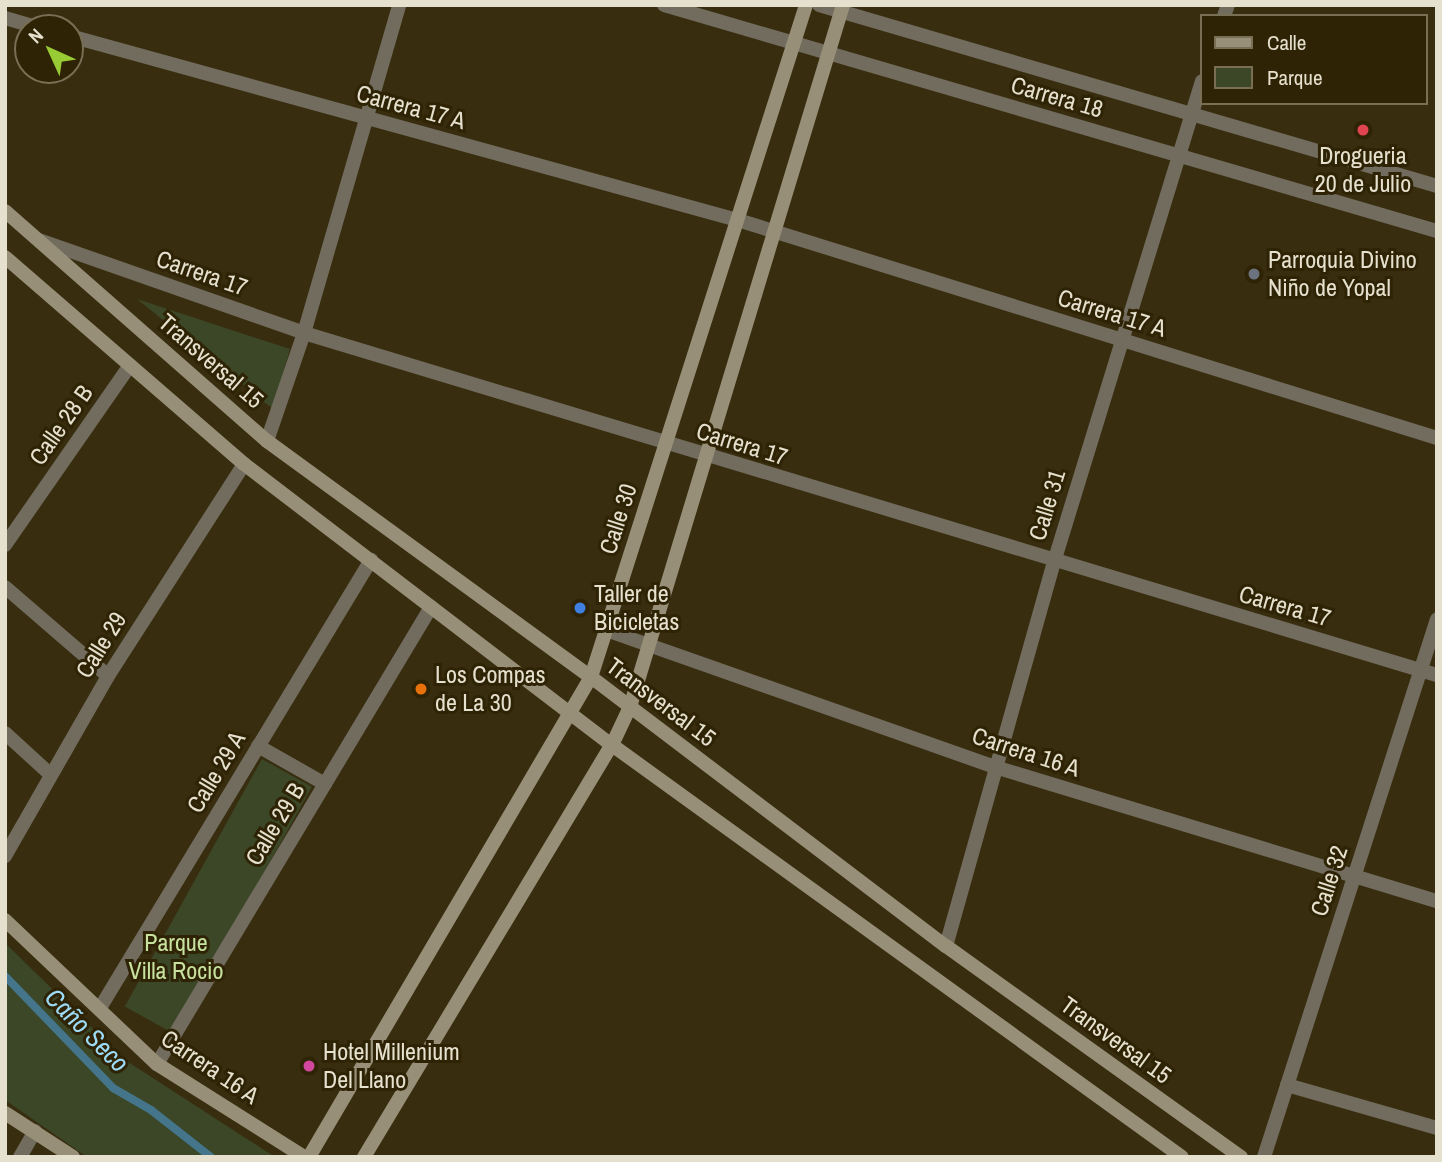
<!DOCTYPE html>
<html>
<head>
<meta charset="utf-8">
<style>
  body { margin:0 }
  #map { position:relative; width:1442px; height:1162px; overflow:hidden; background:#382d0e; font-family:"Archivo Narrow",sans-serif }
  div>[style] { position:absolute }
  .green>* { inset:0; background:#3b4727; transform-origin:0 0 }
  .stream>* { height:8px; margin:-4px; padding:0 4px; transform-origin:4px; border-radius:4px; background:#44758a }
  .street>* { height:14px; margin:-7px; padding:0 7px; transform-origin:7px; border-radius:7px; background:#726c5f }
  .secondary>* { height:14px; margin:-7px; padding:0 7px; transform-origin:7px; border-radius:7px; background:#988f79 }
  .dots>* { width:19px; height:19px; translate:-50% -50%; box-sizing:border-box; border:4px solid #2e2304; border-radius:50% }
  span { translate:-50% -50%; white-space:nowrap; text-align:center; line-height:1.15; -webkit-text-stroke:6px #2e2304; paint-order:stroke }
  .street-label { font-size:24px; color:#e6e0ce }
  .poi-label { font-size:24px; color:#e6e0ce }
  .left { translate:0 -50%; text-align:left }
  .park-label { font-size:24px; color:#c7e19e }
  .water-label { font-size:26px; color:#9ddbf7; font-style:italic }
  .frame { position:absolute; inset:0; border:7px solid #e6e0ce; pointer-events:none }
  .legend { position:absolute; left:1200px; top:14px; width:228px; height:91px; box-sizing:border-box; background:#2e2304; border:2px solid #786f55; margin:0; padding:9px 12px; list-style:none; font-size:21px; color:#e6e0ce }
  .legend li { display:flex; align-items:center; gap:14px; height:35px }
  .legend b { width:35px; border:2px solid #786f55 }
  .north { position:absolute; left:14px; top:14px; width:70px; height:70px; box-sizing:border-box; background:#2e2304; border:2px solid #786f55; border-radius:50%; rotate:315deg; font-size:19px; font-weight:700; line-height:28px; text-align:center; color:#e6e0ce }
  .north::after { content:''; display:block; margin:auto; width:24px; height:32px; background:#99cb35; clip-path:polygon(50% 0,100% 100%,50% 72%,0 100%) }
</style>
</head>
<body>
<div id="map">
  <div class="green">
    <div style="clip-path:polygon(137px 299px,290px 349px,273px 409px)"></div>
    <div style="left:262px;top:759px;width:57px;height:283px;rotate:29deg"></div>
    <div style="clip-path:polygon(5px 943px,125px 1060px,275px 1157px,87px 1157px,5px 1100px)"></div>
  </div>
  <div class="stream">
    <div style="left:5px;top:976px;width:156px;rotate:46deg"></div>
    <div style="left:113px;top:1088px;width:44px;rotate:30.1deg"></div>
    <div style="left:151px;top:1110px;width:76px;rotate:38.1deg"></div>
  </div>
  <div class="street">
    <div style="left:664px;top:5px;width:805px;rotate:16.3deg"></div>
    <div style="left:819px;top:5px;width:644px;rotate:16.32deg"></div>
    <div style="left:1224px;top:16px;width:12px;rotate:-70deg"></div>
    <div style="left:5px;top:18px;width:36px;rotate:16deg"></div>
    <div style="left:70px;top:36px;width:696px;rotate:15.41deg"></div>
    <div style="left:741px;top:221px;width:729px;rotate:17.32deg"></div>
    <div style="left:39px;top:240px;width:281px;rotate:19.3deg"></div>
    <div style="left:304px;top:333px;width:1183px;rotate:16.8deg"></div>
    <div style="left:267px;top:441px;width:114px;rotate:-71.1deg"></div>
    <div style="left:304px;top:333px;width:341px;rotate:-73.8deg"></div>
    <div style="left:5px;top:545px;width:219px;rotate:-55.2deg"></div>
    <div style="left:5px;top:587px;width:136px;rotate:40.8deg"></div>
    <div style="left:606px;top:630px;width:412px;rotate:19.4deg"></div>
    <div style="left:995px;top:767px;width:462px;rotate:16.9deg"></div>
    <div style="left:5px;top:733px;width:62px;rotate:42.4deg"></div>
    <div style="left:258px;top:746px;width:77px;rotate:29.6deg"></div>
    <div style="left:5px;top:856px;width:207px;rotate:-60.2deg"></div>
    <div style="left:108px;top:676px;width:252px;rotate:-57.3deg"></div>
    <div style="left:946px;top:946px;width:399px;rotate:-74.3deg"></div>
    <div style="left:1054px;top:562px;width:503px;rotate:-72.9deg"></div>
    <div style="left:100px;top:1008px;width:524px;rotate:-58.83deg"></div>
    <div style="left:157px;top:1064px;width:533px;rotate:-59.05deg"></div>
    <div style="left:1287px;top:1085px;width:156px;rotate:16deg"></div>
    <div style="left:20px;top:1157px;width:30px;rotate:-60deg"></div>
    <div style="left:1264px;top:1157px;width:565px;rotate:-72.17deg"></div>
  </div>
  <div class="secondary">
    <div style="left:5px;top:211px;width:349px;rotate:41.3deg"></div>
    <div style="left:267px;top:441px;width:401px;rotate:36.1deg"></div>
    <div style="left:591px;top:677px;width:445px;rotate:37.2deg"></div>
    <div style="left:946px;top:946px;width:363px;rotate:35.6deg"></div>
    <div style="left:5px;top:257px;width:316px;rotate:40.9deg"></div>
    <div style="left:244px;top:464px;width:463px;rotate:37.4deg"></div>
    <div style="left:612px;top:745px;width:703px;rotate:35.86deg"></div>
    <div style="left:5px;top:920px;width:209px;rotate:43.5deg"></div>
    <div style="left:157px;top:1064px;width:174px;rotate:32.3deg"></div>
    <div style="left:5px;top:1113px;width:81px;rotate:32.9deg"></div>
    <div style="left:309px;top:1157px;width:557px;rotate:-59.57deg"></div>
    <div style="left:591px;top:677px;width:706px;rotate:-72.26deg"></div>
    <div style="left:364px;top:1157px;width:481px;rotate:-59deg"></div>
    <div style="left:612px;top:745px;width:42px;rotate:-64.7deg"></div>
    <div style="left:630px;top:707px;width:734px;rotate:-73.12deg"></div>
  </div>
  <div class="dots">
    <div style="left:1363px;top:130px;background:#e0444e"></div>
    <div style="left:1254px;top:274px;background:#6b7280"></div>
    <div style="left:580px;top:608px;background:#3f7fe0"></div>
    <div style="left:421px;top:689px;background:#e8710a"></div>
    <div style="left:309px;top:1066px;background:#d1479c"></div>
  </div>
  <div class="street-label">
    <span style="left:1057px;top:97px;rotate:16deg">Carrera 18</span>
    <span style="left:411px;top:107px;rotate:15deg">Carrera 17 A</span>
    <span style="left:202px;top:273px;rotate:19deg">Carrera 17</span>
    <span style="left:1112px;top:313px;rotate:17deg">Carrera 17 A</span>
    <span style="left:211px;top:361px;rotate:41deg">Transversal 15</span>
    <span style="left:61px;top:425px;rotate:-55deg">Calle 28 B</span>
    <span style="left:742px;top:444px;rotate:17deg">Carrera 17</span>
    <span style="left:1047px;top:505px;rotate:-73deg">Calle 31</span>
    <span style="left:618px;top:519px;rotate:-72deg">Calle 30</span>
    <span style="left:1285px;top:606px;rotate:16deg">Carrera 17</span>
    <span style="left:101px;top:645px;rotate:-58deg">Calle 29</span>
    <span style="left:661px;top:702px;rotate:37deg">Transversal 15</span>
    <span style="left:1026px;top:752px;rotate:18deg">Carrera 16 A</span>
    <span style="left:216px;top:772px;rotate:-59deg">Calle 29 A</span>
    <span style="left:275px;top:824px;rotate:-59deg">Calle 29 B</span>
    <span style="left:1329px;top:881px;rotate:-72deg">Calle 32</span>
    <span style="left:1116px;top:1040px;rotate:36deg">Transversal 15</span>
    <span style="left:210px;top:1067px;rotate:34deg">Carrera 16 A</span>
  </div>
  <div class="poi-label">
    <span style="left:1363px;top:170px">Drogueria<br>20 de Julio</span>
    <span class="left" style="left:1268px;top:274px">Parroquia Divino<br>Niño de Yopal</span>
    <span class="left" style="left:594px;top:608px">Taller de<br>Bicicletas</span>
    <span class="left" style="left:435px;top:689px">Los Compas<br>de La 30</span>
    <span class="left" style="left:323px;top:1066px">Hotel Millenium<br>Del Llano</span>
  </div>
  <div class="park-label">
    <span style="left:176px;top:957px">Parque<br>Villa Rocio</span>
  </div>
  <div class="water-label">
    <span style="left:87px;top:1030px;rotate:45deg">Caño Seco</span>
  </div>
  <div class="frame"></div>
  <ul class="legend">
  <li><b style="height:9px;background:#988f79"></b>Calle</li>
  <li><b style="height:19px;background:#3b4727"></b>Parque</li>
  </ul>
  <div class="north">N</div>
</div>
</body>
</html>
